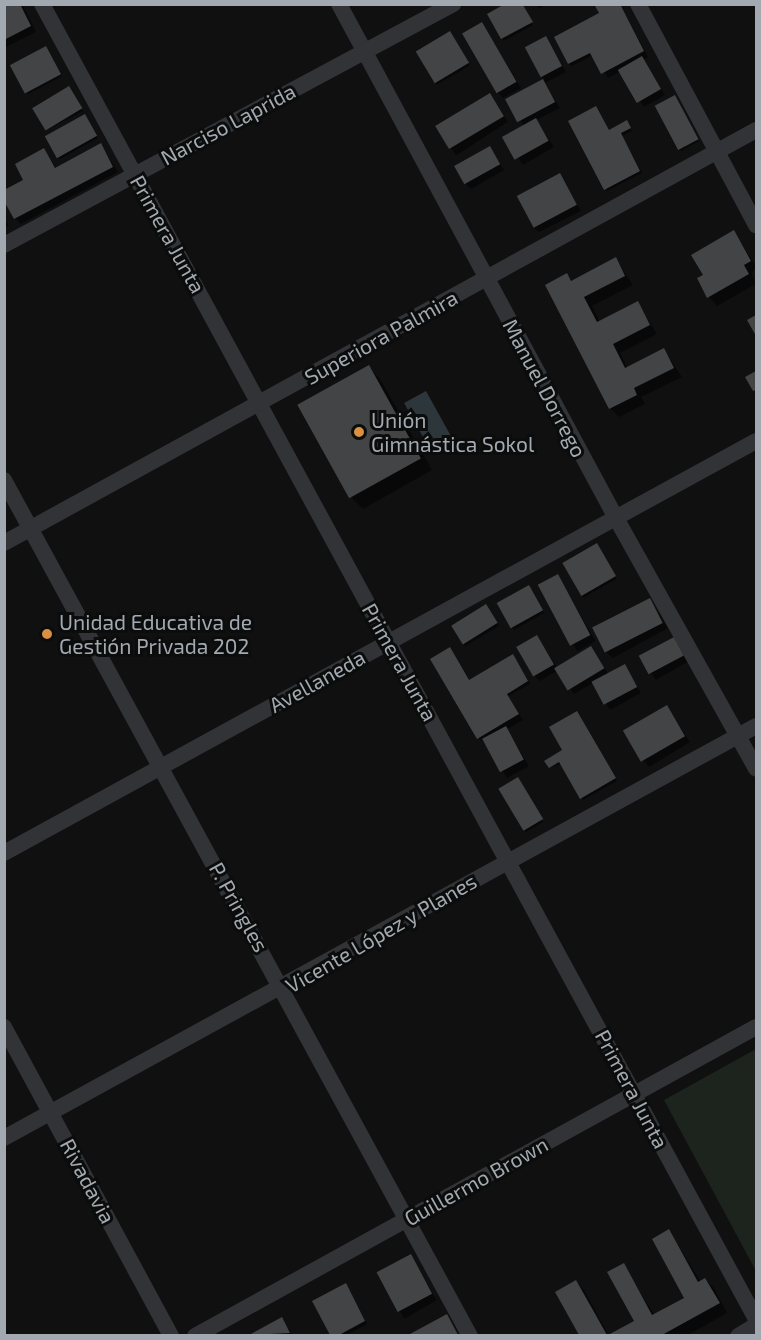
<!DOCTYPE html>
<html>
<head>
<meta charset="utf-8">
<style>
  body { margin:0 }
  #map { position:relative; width:761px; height:1340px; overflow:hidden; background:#101011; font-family:"Exo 2",sans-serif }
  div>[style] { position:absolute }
  .green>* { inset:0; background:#1d241d }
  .water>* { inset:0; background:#2d363a; transform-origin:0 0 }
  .shadow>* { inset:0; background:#0007; transform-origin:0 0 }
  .building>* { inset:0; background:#424446; transform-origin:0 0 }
  .street>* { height:16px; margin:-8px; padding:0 8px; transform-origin:8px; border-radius:8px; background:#323336 }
  .dots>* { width:16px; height:16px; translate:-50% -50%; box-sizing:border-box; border:3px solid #0b0c0c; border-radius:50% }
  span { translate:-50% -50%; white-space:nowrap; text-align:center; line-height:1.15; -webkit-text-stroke:6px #0b0c0c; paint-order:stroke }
  .street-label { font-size:21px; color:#a3a9b0 }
  .poi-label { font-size:21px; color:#a3a9b0 }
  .left { translate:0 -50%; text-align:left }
  .frame { position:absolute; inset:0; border:6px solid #a3a9b0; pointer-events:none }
</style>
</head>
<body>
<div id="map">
  <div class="green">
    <div style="clip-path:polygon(756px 1049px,756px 1271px,664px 1100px)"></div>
  </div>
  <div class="water">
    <div style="left:426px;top:391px;width:52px;height:25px;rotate:61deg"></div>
  </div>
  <div class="shadow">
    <div style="clip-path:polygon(4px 4px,22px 4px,36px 32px,4px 48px)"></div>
    <div style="clip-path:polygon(507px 4px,522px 4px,533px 25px,504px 41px,489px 14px)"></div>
    <div style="clip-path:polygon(536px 4px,547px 4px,539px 9px)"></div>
    <div style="clip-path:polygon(596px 4px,620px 4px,648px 57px,643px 60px,665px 95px,644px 107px,621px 71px,608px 78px,593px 55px,572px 66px,569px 64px,556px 38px,601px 14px)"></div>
    <div style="clip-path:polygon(482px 23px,521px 88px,503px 98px,498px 93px)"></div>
    <div style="left:450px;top:32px;width:39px;height:38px;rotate:60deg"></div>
    <div style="clip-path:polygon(546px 38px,566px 72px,545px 83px,560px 108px,536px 120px,554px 147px,523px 165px,505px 139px,525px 127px,507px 100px,545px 79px,542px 76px)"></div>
    <div style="clip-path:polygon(46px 48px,62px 76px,28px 94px,26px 92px)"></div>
    <div style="clip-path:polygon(69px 88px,83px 111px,47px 130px,45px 128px)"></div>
    <div style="left:490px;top:94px;width:33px;height:62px;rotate:57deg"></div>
    <div style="clip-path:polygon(677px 99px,699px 141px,681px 151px,678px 149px)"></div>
    <div style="clip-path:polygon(85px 115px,98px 138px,60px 159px,58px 157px)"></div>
    <div style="clip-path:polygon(629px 125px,632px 131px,622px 136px,642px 173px,607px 191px,609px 132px)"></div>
    <div style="clip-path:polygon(101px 145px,118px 172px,21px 224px,15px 218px,25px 181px,44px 150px,57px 169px)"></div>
    <div style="clip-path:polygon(490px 148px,504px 170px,471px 189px,465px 183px)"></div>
    <div style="clip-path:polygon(560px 175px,581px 211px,539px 232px,533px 227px)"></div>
    <div style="clip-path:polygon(4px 216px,9px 226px,4px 228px)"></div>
    <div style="clip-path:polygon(734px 232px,756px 266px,752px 274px,756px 284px,717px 306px,709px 297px,705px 276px)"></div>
    <div style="clip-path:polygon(615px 259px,633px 285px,592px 306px,600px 322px,637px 303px,657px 334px,620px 353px,628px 369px,664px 350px,682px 377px,641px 397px,645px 404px,619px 417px,610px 408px,567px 275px,573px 281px)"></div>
    <div style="clip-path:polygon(369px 367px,380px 379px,432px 470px,363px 509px,351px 497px)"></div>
    <div style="left:597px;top:545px;width:39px;height:38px;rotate:60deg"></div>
    <div style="left:558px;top:576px;width:75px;height:21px;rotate:60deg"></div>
    <div style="clip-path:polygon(531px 589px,544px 613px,514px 630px,512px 627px)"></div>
    <div style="clip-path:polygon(650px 600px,668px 628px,613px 658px,607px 653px)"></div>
    <div style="clip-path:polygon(488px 608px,499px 626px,465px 646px,462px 643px)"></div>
    <div style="clip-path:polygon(537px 637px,557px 667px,590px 647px,609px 675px,625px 666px,641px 693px,610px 710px,593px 683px,574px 694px,557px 671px,540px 681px,534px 675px)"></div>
    <div style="clip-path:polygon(680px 645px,689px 661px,656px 680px,641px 658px)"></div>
    <div style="clip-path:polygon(515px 659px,530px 684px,508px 696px,523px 720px,507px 729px,529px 766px,507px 778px,485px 742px,478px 738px,470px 682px)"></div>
    <div style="clip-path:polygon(667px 707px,690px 742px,649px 767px,644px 761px)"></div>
    <div style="clip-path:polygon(579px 715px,617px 781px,583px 800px,562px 764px,550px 767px,564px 751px)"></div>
    <div style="clip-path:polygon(517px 779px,543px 822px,526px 832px,524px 830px)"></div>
    <div style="clip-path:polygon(669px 1231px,701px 1282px,705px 1280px,714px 1288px,727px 1313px,686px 1336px,611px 1336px,636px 1322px,623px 1265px,655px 1316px,686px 1298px)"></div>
    <div style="left:411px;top:1256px;width:51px;height:37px;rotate:60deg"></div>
    <div style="clip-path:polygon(576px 1282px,584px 1290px,609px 1336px,581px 1336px,557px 1292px)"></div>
    <div style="clip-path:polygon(348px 1288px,367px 1324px,345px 1336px,332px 1336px,314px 1302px)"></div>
    <div style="clip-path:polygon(449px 1318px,458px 1336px,412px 1334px)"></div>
    <div style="clip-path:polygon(282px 1319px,293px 1336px,252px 1336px)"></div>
  </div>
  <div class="building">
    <div style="clip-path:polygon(4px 4px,20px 4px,31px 26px,4px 40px)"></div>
    <div style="clip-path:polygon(594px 4px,620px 4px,644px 51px,601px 74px,590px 53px,568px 64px,554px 37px,599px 13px)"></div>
    <div style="clip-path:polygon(503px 5px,523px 5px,533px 22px,501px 39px,487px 14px)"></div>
    <div style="left:482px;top:22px;width:69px;height:23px;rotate:60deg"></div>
    <div style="left:450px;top:31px;width:37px;height:40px;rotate:59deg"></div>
    <div style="left:546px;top:36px;width:34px;height:24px;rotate:62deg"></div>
    <div style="left:46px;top:46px;width:32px;height:41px;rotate:62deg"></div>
    <div style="left:642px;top:56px;width:38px;height:28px;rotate:60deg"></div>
    <div style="left:543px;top:79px;width:26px;height:43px;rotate:62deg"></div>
    <div style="left:69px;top:86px;width:26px;height:43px;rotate:59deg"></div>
    <div style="left:490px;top:93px;width:27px;height:64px;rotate:59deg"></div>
    <div style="left:675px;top:95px;width:50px;height:23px;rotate:62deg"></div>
    <div style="clip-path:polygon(596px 106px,609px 130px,627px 120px,631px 128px,621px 133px,640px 171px,604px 190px,568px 121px)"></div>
    <div style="left:85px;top:114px;width:25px;height:46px;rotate:61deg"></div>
    <div style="left:536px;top:118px;width:26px;height:39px;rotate:61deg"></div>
    <div style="clip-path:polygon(101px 143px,113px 167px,14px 219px,4px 201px,4px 190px,23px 180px,15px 164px,44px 148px,55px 168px)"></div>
    <div style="left:490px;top:146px;width:21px;height:41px;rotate:61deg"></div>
    <div style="left:560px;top:173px;width:36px;height:49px;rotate:62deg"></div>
    <div style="clip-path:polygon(734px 230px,751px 261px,744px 265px,749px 274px,707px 298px,697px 278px,703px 275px,691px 255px)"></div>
    <div style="clip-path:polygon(616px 257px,625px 276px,584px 297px,597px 322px,638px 301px,650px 325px,613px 344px,625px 368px,664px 348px,674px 368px,634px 388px,637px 395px,609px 409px,545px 285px,567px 273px,571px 281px)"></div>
    <div style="clip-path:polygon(756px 315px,756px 336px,747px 320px)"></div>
    <div style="left:369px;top:365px;width:107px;height:82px;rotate:61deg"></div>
    <div style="clip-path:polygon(756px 371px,756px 390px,753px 391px,745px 377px)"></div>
    <div style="left:597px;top:543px;width:38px;height:40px;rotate:60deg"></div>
    <div style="left:558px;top:574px;width:69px;height:23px;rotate:62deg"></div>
    <div style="left:529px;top:585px;width:29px;height:37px;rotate:61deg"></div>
    <div style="left:650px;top:598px;width:28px;height:65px;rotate:63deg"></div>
    <div style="left:486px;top:604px;width:22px;height:41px;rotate:58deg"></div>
    <div style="left:537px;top:635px;width:34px;height:24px;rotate:60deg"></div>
    <div style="left:674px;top:637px;width:21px;height:40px;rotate:62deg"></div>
    <div style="left:591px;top:646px;width:26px;height:43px;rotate:59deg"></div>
    <div style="clip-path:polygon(450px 647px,469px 680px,513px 654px,528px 681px,507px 694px,519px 714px,477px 739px,430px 659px)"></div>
    <div style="left:625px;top:664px;width:26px;height:38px;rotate:62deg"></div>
    <div style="left:667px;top:705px;width:36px;height:51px;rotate:60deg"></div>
    <div style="clip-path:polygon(577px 711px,616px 778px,580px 799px,559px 762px,549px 768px,544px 761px,562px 750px,549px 727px)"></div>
    <div style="left:506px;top:726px;width:38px;height:27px;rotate:62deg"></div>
    <div style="left:518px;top:777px;width:49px;height:23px;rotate:59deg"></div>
    <div style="clip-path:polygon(669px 1229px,698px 1282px,705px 1278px,720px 1303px,662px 1335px,608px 1335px,634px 1321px,607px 1272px,624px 1263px,652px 1315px,684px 1298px,652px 1239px)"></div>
    <div style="left:411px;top:1254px;width:45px;height:39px;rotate:62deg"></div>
    <div style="clip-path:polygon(576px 1280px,607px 1335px,579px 1335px,555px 1292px)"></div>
    <div style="clip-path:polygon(346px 1283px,365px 1321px,339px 1335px,330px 1335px,312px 1301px)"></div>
    <div style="clip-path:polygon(447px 1314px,458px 1335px,411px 1335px,410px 1334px)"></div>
    <div style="clip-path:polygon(282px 1317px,290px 1333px,249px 1335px)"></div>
  </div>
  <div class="street">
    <div style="left:42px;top:4px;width:1496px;rotate:61.5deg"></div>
    <div style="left:339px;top:4px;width:584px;rotate:61.68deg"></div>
    <div style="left:616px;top:518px;width:287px;rotate:60.8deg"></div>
    <div style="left:638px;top:4px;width:251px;rotate:61.9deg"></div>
    <div style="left:4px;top:245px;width:510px;rotate:-28.22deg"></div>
    <div style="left:4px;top:480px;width:975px;rotate:61.44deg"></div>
    <div style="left:4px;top:543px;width:858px;rotate:-28.78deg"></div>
    <div style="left:4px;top:853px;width:857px;rotate:-28.72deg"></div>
    <div style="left:4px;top:1027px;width:351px;rotate:61.6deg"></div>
    <div style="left:4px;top:1138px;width:857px;rotate:-28.72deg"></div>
    <div style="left:195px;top:1336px;width:640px;rotate:-28.85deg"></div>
    <div style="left:738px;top:1336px;width:21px;rotate:-31deg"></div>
  </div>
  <div class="dots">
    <div style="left:359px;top:432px;background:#d99040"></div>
    <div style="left:47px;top:634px;background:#d99040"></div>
  </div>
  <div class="street-label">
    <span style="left:228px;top:124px;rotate:-28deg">Narciso Laprida</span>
    <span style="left:168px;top:234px;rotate:61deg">Primera Junta</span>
    <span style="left:381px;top:337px;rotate:-29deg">Superiora Palmira</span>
    <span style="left:545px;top:388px;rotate:62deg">Manuel Dorrego</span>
    <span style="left:400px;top:662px;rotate:61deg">Primera Junta</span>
    <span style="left:317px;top:681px;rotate:-29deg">Avellaneda</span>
    <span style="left:239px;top:907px;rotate:61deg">P. Pringles</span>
    <span style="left:381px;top:933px;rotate:-30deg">Vicente López y Planes</span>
    <span style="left:632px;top:1089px;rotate:62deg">Primera Junta</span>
    <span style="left:88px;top:1181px;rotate:62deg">Rivadavia</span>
    <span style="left:476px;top:1181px;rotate:-29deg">Guillermo Brown</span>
  </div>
  <div class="poi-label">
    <span class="left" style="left:371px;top:432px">Unión<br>Gimnástica Sokol</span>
    <span class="left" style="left:59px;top:634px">Unidad Educativa de<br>Gestión Privada 202</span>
  </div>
  <div class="frame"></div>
</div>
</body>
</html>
